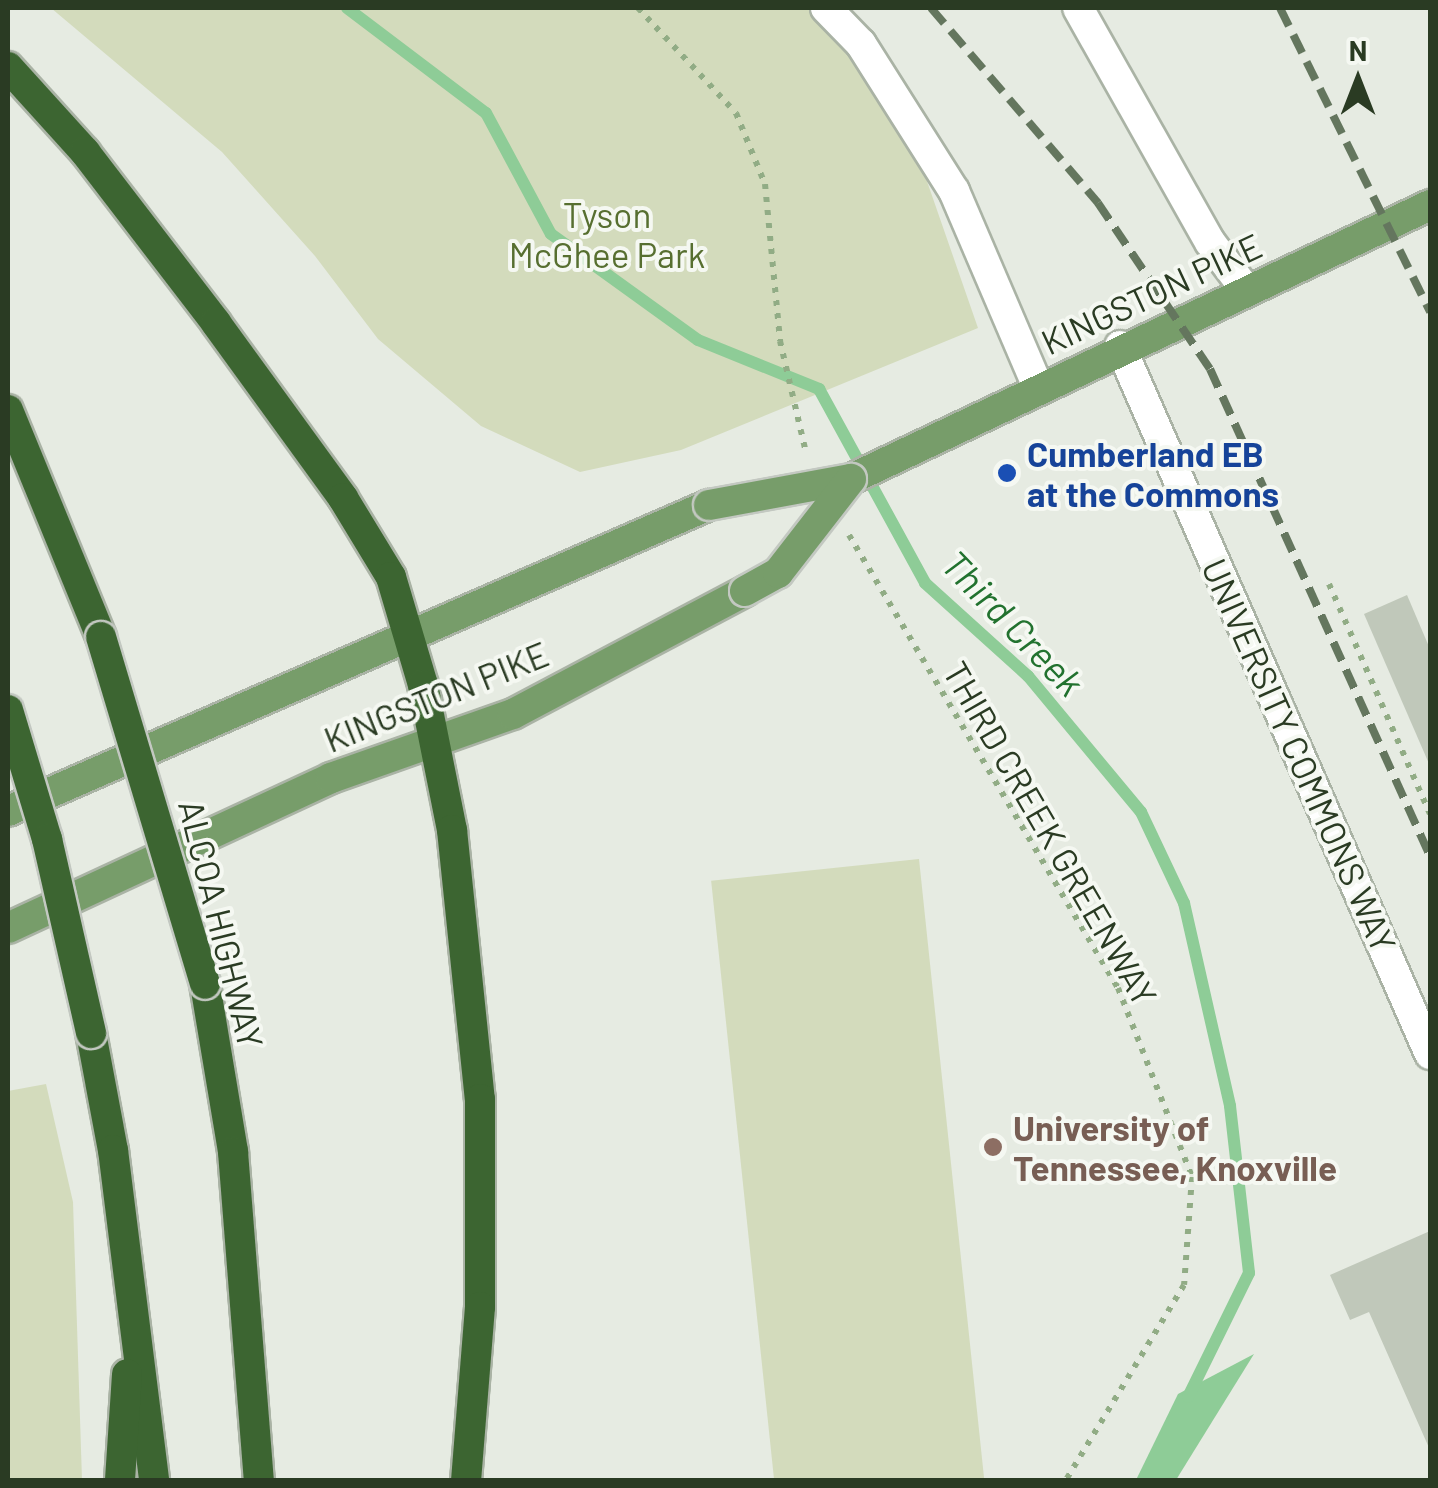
<!DOCTYPE html>
<html>
<head>
<meta charset="utf-8">
<style>
  body { margin:0 }
  #map { position:relative; width:1438px; height:1488px; overflow:hidden; background:#e6ebe2; font-family:Barlow,sans-serif }
  div>[style] { position:absolute }
  .green>* { inset:0; background:#d3dbbc; transform-origin:0 0 }
  .water>* { inset:0; background:#8ecc97 }
  .stream>* { height:12px; margin:-6px; padding:0 6px; transform-origin:6px; border-radius:6px; background:#8ecc97 }
  .building>* { inset:0; background:#c0c8ba }
  .path>* { height:6px; margin-top:-3px; transform-origin:0; background:repeating-linear-gradient(90deg,#91ac85 0 5px,transparent 0 13px) }
  .roads { filter:drop-shadow(2px 0 #aab3a5) drop-shadow(-2px 0 #aab3a5) drop-shadow(0 2px #aab3a5) drop-shadow(0 -2px #aab3a5) }
  .minor>* { height:30px; margin:-15px; padding:0 15px; transform-origin:15px; border-radius:15px; background:#fff }
  .major>* { height:30px; margin:-15px; padding:0 15px; transform-origin:15px; border-radius:15px; background:#779d6a }
  .highway>* { height:30px; margin:-15px; padding:0 15px; transform-origin:15px; border-radius:15px; background:#3c6531 }
  .rail>* { height:8px; margin-top:-4px; transform-origin:0; background:repeating-linear-gradient(90deg,#64765e 0 20px,transparent 0 30px) }
  .bridges { filter:drop-shadow(2px 0 #c3c8c1) drop-shadow(-2px 0 #c3c8c1) drop-shadow(0 2px #c3c8c1) drop-shadow(0 -2px #c3c8c1) }
  .major-bridge>* { height:30px; margin:-15px; padding:0 15px; transform-origin:15px; border-radius:15px; background:#779d6a }
  .highway-bridge>* { height:30px; margin:-15px; padding:0 15px; transform-origin:15px; border-radius:15px; background:#3c6531 }
  .dots>* { width:28px; height:28px; translate:-50% -50%; box-sizing:border-box; border:5px solid #f5f8f2; border-radius:50% }
  span { translate:-50% -50%; white-space:nowrap; text-align:center; line-height:1.15; -webkit-text-stroke:8px #f5f8f2; paint-order:stroke }
  .park-label { font-size:35px; color:#576f30 }
  .street-label { font-size:35px; color:#2a3b23 }
  .transit-label { font-size:35px; color:#164399; font-weight:700 }
  .left { translate:0 -50%; text-align:left }
  .education-label { font-size:35px; color:#785e54; font-weight:700 }
  .water-label { font-size:38px; color:#22722f; font-style:italic }
  .frame { position:absolute; inset:0; border:10px solid #2a3b23; pointer-events:none }
  .north { position:absolute; left:1308px; top:30px; width:100px; height:100px; -webkit-text-stroke:8px #f5f8f2; paint-order:stroke; rotate:0deg; font-size:28px; font-weight:700; line-height:40px; text-align:center; color:#2a3b23 }
  .north::after { content:''; display:block; margin:auto; width:35px; height:45px; background:#2a3b23; clip-path:polygon(50% 0,100% 100%,50% 72%,0 100%) }
</style>
</head>
<body>
<div id="map">
  <div class="green">
    <div style="clip-path:polygon(51px 8px,809px 8px,870px 76px,921px 164px,978px 328px,681px 450px,580px 472px,481px 426px,378px 339px,315px 256px,222px 152px)"></div>
    <div style="left:919px;top:859px;width:624px;height:209px;rotate:84deg"></div>
    <div style="clip-path:polygon(46px 1084px,73px 1202px,82px 1480px,8px 1480px,8px 1091px)"></div>
  </div>
  <div class="water">
    <div style="clip-path:polygon(1254px 1354px,1176px 1480px,1136px 1480px,1178px 1394px)"></div>
  </div>
  <div class="stream">
    <div style="left:347px;top:8px;width:174px;rotate:37.1deg"></div>
    <div style="left:486px;top:113px;width:137px;rotate:61.8deg"></div>
    <div style="left:551px;top:234px;width:181px;rotate:35.8deg"></div>
    <div style="left:698px;top:340px;width:131px;rotate:22deg"></div>
    <div style="left:819px;top:389px;width:221px;rotate:61.3deg"></div>
    <div style="left:925px;top:583px;width:139px;rotate:42.1deg"></div>
    <div style="left:1028px;top:676px;width:177px;rotate:50.3deg"></div>
    <div style="left:1141px;top:812px;width:101px;rotate:64.7deg"></div>
    <div style="left:1184px;top:903px;width:208px;rotate:77.2deg"></div>
    <div style="left:1230px;top:1106px;width:168px;rotate:83.5deg"></div>
    <div style="left:1249px;top:1273px;width:138px;rotate:116.2deg"></div>
  </div>
  <div class="building">
    <div style="clip-path:polygon(1407px 595px,1430px 649px,1430px 766px,1364px 614px)"></div>
    <div style="clip-path:polygon(1430px 1231px,1430px 1450px,1369px 1312px,1350px 1320px,1330px 1275px)"></div>
  </div>
  <div class="path">
    <div style="left:638px;top:8px;width:144px;rotate:47deg"></div>
    <div style="left:736px;top:113px;width:77px;rotate:67.8deg"></div>
    <div style="left:765px;top:184px;width:158px;rotate:84.5deg"></div>
    <div style="left:780px;top:341px;width:115px;rotate:76.9deg"></div>
    <div style="left:849px;top:535px;width:527px;rotate:59.3deg"></div>
    <div style="left:1118px;top:988px;width:203px;rotate:68.6deg"></div>
    <div style="left:1192px;top:1177px;width:108px;rotate:94.2deg"></div>
    <div style="left:1184px;top:1285px;width:228px;rotate:121.2deg"></div>
    <div style="left:1329px;top:584px;width:251px;rotate:66.3deg"></div>
  </div>
  <div class="roads">
    <div class="minor">
      <div style="left:826px;top:8px;width:50px;rotate:45.8deg"></div>
      <div style="left:861px;top:44px;width:174px;rotate:57.7deg"></div>
      <div style="left:954px;top:191px;width:213px;rotate:66.8deg"></div>
      <div style="left:1078px;top:8px;width:269px;rotate:60.6deg"></div>
      <div style="left:1210px;top:242px;width:60px;rotate:53.1deg"></div>
      <div style="left:1120px;top:346px;width:773px;rotate:66.35deg"></div>
    </div>
    <div class="major">
      <div style="left:851px;top:479px;width:641px;rotate:-25.32deg"></div>
      <div style="left:8px;top:811px;width:765px;rotate:-23.58deg"></div>
      <div style="left:8px;top:928px;width:356px;rotate:-24.9deg"></div>
      <div style="left:331px;top:778px;width:193px;rotate:-19.4deg"></div>
      <div style="left:513px;top:714px;width:263px;rotate:-27.9deg"></div>
    </div>
    <div class="highway">
      <div style="left:8px;top:67px;width:115px;rotate:47.8deg"></div>
      <div style="left:85px;top:152px;width:215px;rotate:52.5deg"></div>
      <div style="left:216px;top:323px;width:216px;rotate:54deg"></div>
      <div style="left:343px;top:498px;width:92px;rotate:58.7deg"></div>
      <div style="left:391px;top:577px;width:113px;rotate:73.5deg"></div>
      <div style="left:423px;top:685px;width:148px;rotate:78.7deg"></div>
      <div style="left:452px;top:830px;width:270px;rotate:84.1deg"></div>
      <div style="left:480px;top:1099px;width:208px;rotate:90deg"></div>
      <div style="left:480px;top:1307px;width:174px;rotate:94.6deg"></div>
      <div style="left:8px;top:410px;width:245px;rotate:67.7deg"></div>
      <div style="left:205px;top:984px;width:170px;rotate:80.5deg"></div>
      <div style="left:233px;top:1152px;width:329px;rotate:85.5deg"></div>
      <div style="left:91px;top:1033px;width:119px;rotate:79.4deg"></div>
      <div style="left:113px;top:1150px;width:333px;rotate:82.9deg"></div>
      <div style="left:120px;top:1480px;width:106px;rotate:-86.2deg"></div>
    </div>
  </div>
  <div class="rail">
    <div style="left:931px;top:8px;width:257px;rotate:49.4deg"></div>
    <div style="left:1098px;top:203px;width:200px;rotate:56deg"></div>
    <div style="left:1210px;top:369px;width:534px;rotate:65.69deg"></div>
    <div style="left:1280px;top:8px;width:339px;rotate:63.7deg"></div>
  </div>
  <div class="bridges">
    <div class="major-bridge">
      <div style="left:709px;top:505px;width:144px;rotate:-10.4deg"></div>
      <div style="left:745px;top:591px;width:38px;rotate:-29deg"></div>
      <div style="left:778px;top:573px;width:119px;rotate:-52.2deg"></div>
    </div>
    <div class="highway-bridge">
      <div style="left:101px;top:637px;width:362px;rotate:73.3deg"></div>
      <div style="left:8px;top:710px;width:135px;rotate:73.2deg"></div>
      <div style="left:47px;top:839px;width:199px;rotate:77.2deg"></div>
    </div>
  </div>
  <div class="dots">
    <div style="left:1007px;top:473px;background:#1a4fb4"></div>
    <div style="left:993px;top:1147px;background:#8d6e63"></div>
  </div>
  <div class="park-label">
    <span style="left:607px;top:234px">Tyson<br>McGhee Park</span>
  </div>
  <div class="street-label">
    <span style="left:1151px;top:293px;rotate:-25deg">KINGSTON PIKE</span>
    <span style="left:436px;top:696px;rotate:-22deg">KINGSTON PIKE</span>
    <span style="left:1300px;top:755px;rotate:66deg">UNIVERSITY COMMONS WAY</span>
    <span style="left:1051px;top:833px;rotate:60deg">THIRD CREEK GREENWAY</span>
    <span style="left:222px;top:924px;rotate:76deg">ALCOA HIGHWAY</span>
  </div>
  <div class="transit-label">
    <span class="left" style="left:1027px;top:473px">Cumberland EB<br>at the Commons</span>
  </div>
  <div class="education-label">
    <span class="left" style="left:1013px;top:1147px">University of<br>Tennessee, Knoxville</span>
  </div>
  <div class="water-label">
    <span style="left:1013px;top:623px;rotate:46deg">Third Creek</span>
  </div>
  <div class="frame"></div>
  <div class="north">N</div>
</div>
</body>
</html>
